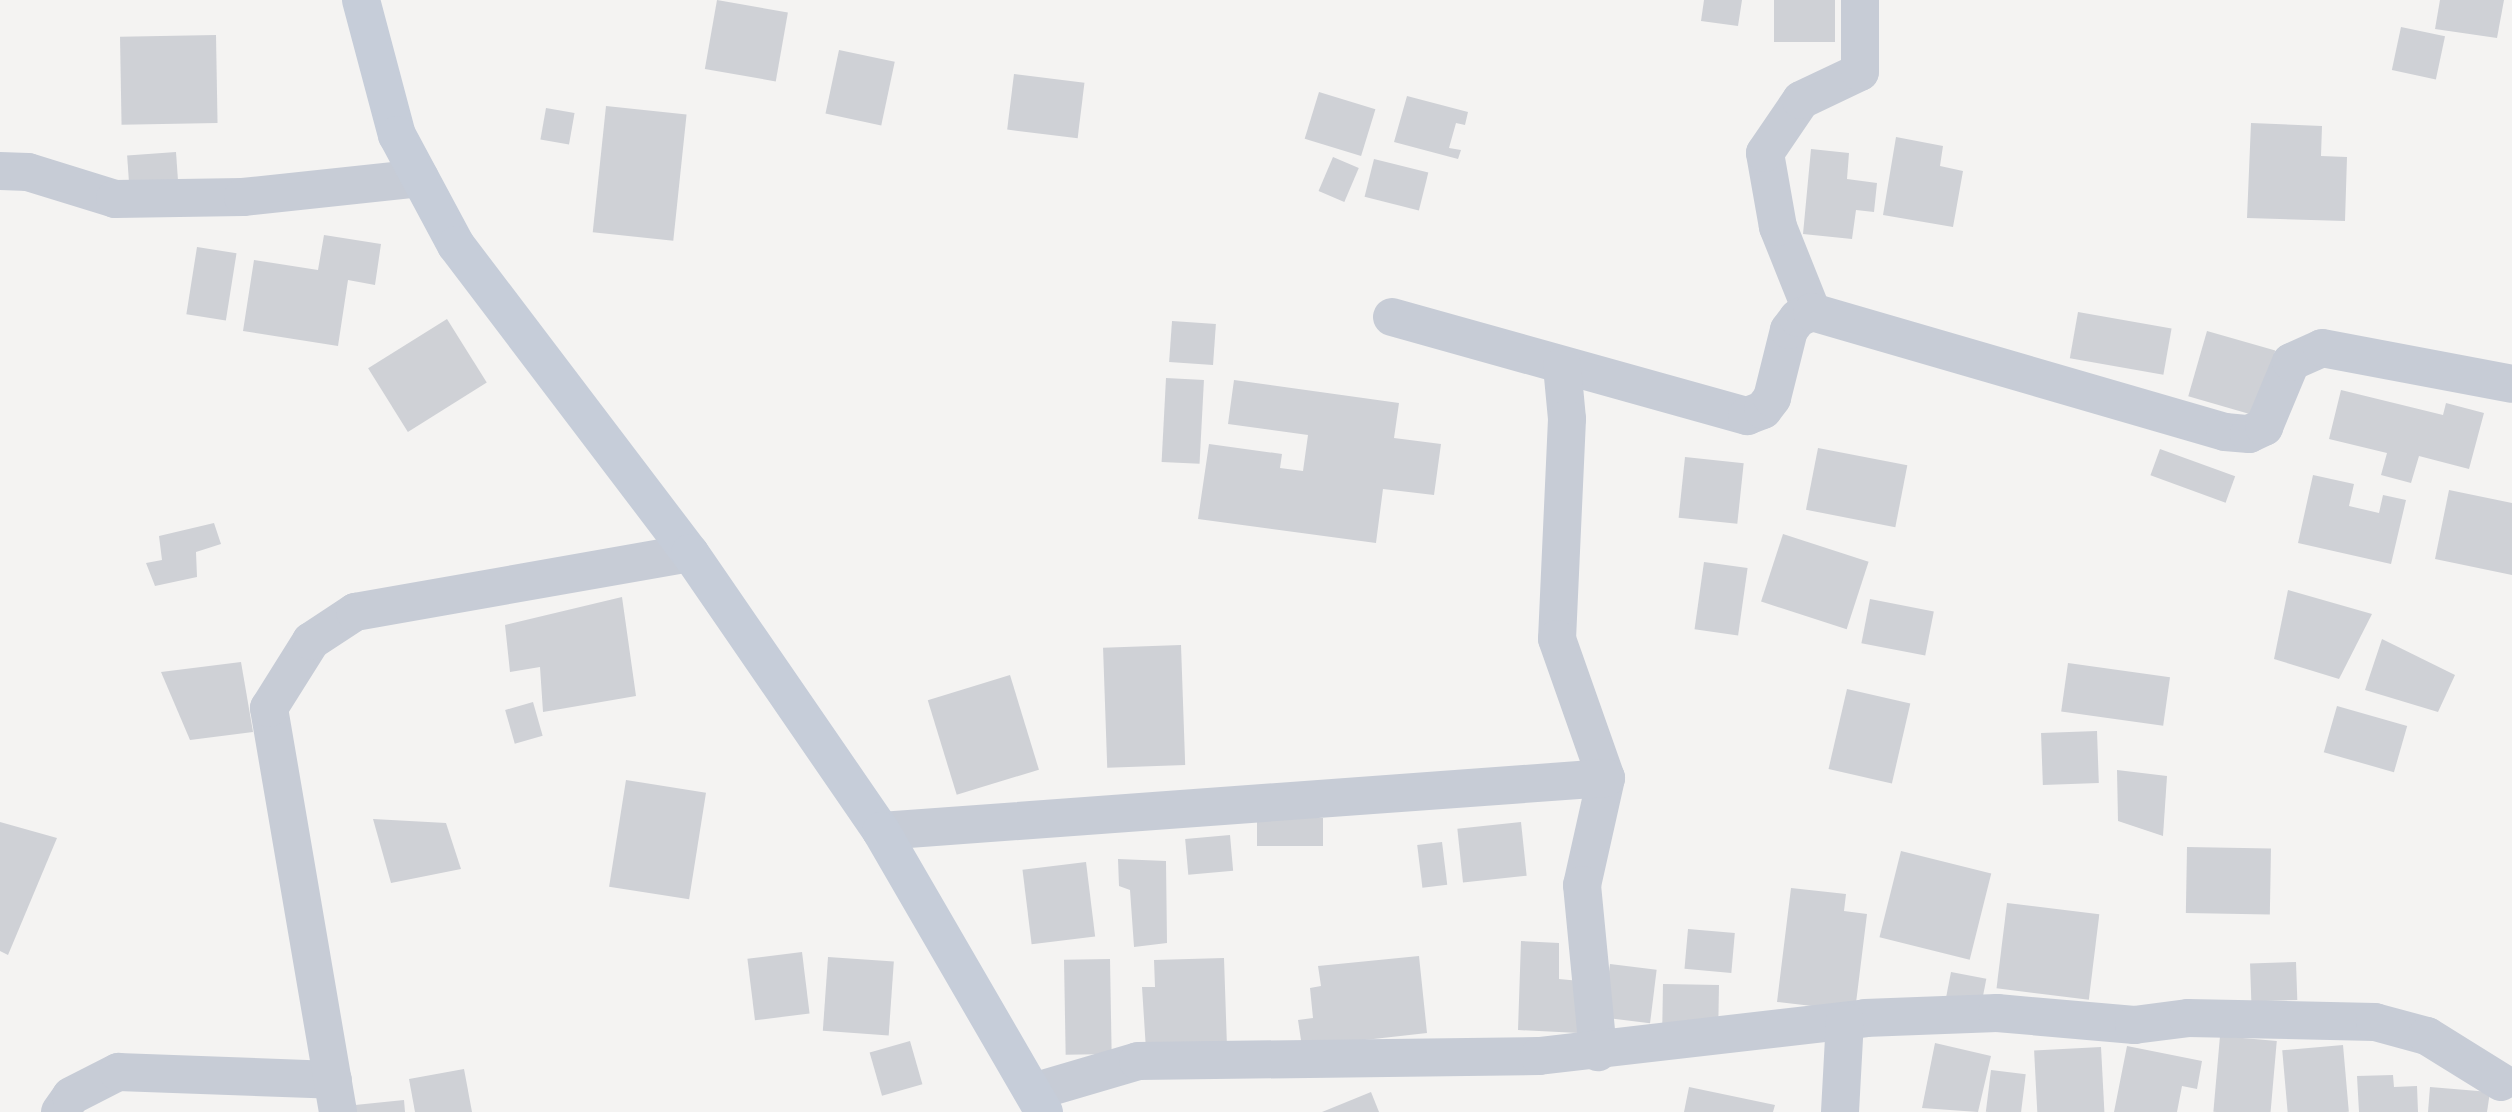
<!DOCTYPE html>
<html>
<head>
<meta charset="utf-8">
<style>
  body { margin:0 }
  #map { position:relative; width:2512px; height:1112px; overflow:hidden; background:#f4f3f2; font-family:Arial,sans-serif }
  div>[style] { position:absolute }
  .building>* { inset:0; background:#cfd1d6; transform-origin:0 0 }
  .minor>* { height:38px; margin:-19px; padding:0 19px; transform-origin:19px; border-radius:19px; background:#c7ccd6 }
  .secondary>* { height:38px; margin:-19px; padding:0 19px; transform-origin:19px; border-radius:19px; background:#c6cdd9 }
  span { translate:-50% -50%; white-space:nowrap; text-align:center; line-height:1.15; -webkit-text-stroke:5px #fff; paint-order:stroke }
</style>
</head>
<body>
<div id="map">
  <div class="building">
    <div style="left:717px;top:0;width:72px;height:70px;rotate:10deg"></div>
    <div style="clip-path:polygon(1704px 0,1742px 0,1738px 26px,1701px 21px)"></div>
    <div style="left:1774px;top:0;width:61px;height:42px"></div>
    <div style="clip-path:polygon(2440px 0,2504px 0,2497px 38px,2435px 29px)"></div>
    <div style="left:2401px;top:27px;width:45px;height:44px;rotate:12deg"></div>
    <div style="left:216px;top:35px;width:88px;height:96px;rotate:89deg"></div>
    <div style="left:839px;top:50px;width:57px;height:65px;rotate:12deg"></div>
    <div style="left:1014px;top:74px;width:71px;height:56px;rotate:7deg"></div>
    <div style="left:1319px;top:92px;width:59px;height:49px;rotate:17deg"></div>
    <div style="clip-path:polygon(1407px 96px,1468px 112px,1465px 125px,1456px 123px,1449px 148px,1461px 150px,1458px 159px,1394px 142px)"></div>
    <div style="left:606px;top:106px;width:81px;height:127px;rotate:6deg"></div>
    <div style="left:546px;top:108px;width:29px;height:32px;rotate:10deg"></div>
    <div style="clip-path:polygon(2251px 123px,2322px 126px,2321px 156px,2347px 157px,2345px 221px,2247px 218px)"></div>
    <div style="clip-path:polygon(1896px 137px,1943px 146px,1940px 166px,1963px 171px,1953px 227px,1883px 215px)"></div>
    <div style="clip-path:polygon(1811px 149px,1849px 153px,1847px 179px,1877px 183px,1874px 212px,1856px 210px,1852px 239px,1803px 234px)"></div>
    <div style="left:176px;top:152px;width:28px;height:49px;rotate:86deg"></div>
    <div style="left:1333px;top:157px;width:28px;height:37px;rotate:23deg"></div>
    <div style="left:1374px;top:159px;width:56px;height:39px;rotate:14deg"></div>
    <div style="clip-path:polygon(324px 235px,381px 244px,375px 285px,348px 280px,338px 346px,243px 331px,254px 260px,318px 270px)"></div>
    <div style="left:197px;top:247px;width:40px;height:68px;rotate:9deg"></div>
    <div style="left:2078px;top:312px;width:95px;height:47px;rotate:10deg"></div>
    <div style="left:447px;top:319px;width:75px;height:93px;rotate:58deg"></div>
    <div style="left:1172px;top:321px;width:44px;height:41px;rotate:4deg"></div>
    <div style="left:2207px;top:331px;width:71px;height:68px;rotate:16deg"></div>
    <div style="left:1166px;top:378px;width:38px;height:84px;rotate:3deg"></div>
    <div style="clip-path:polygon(1234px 380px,1399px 403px,1394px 438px,1441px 444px,1434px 495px,1383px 489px,1376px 543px,1198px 519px,1209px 444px,1282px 454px,1280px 468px,1303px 471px,1308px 435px,1228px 424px)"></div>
    <div style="clip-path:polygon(2341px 390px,2443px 415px,2446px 403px,2484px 413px,2469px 469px,2419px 456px,2411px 483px,2381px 475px,2387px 453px,2329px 439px)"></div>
    <div style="left:1818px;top:448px;width:91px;height:63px;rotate:11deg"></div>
    <div style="left:2160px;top:449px;width:80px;height:28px;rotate:20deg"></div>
    <div style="left:1685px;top:457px;width:59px;height:61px;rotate:6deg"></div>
    <div style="clip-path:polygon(2313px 475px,2354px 484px,2349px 506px,2379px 513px,2383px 495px,2406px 500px,2391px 564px,2298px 543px)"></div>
    <div style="clip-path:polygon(2449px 490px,2512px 503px,2512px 575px,2435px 559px)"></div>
    <div style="clip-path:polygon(214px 523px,221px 544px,196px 552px,197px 577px,155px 586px,146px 563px,162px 560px,159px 536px)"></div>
    <div style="left:1783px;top:534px;width:90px;height:71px;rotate:18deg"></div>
    <div style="left:1704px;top:562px;width:44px;height:68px;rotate:8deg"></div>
    <div style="clip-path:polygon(2288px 590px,2372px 614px,2339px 679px,2274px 659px)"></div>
    <div style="clip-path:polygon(622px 597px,636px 696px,543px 712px,540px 667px,510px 672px,505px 625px)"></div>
    <div style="left:1870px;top:599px;width:65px;height:45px;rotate:11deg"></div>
    <div style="clip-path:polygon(2382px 639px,2455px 675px,2438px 712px,2365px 690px)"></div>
    <div style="left:1181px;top:645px;width:120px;height:78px;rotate:88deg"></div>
    <div style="clip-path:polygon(241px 662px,253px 732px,190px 740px,161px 672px)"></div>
    <div style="left:2068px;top:663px;width:103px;height:49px;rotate:8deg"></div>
    <div style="left:1010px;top:675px;width:99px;height:86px;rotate:73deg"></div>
    <div style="left:1847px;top:689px;width:65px;height:82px;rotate:13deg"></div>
    <div style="left:533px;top:702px;width:35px;height:29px;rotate:74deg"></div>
    <div style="left:2337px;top:706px;width:73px;height:48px;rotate:16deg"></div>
    <div style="left:2097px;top:731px;width:52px;height:56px;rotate:88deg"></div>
    <div style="clip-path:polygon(2117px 770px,2167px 776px,2163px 836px,2118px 821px)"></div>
    <div style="left:626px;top:780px;width:81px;height:108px;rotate:9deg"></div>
    <div style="left:1257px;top:818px;width:66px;height:28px"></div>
    <div style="clip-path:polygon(373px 819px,446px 823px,461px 869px,391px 883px)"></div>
    <div style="clip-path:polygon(0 822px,57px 838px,8px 955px,0 951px)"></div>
    <div style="left:1521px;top:822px;width:54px;height:64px;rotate:84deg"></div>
    <div style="left:1230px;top:835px;width:36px;height:45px;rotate:85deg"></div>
    <div style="left:1442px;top:842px;width:43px;height:25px;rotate:83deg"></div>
    <div style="left:2187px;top:847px;width:84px;height:66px;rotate:1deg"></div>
    <div style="left:1901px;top:851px;width:93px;height:89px;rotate:14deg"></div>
    <div style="clip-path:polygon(1118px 859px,1166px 861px,1167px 943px,1134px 947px,1130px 890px,1119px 886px)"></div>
    <div style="left:1086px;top:862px;width:75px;height:64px;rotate:83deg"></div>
    <div style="clip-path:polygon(1791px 888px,1846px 894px,1844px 911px,1867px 914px,1855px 1011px,1777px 1002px)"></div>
    <div style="left:2007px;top:903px;width:93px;height:86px;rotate:7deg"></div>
    <div style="left:1688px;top:929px;width:47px;height:40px;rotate:5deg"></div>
    <div style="clip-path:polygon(1521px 941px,1559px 943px,1559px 979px,1580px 981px,1579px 1033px,1518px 1030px)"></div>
    <div style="left:802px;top:952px;width:62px;height:55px;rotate:83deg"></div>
    <div style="clip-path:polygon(1419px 956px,1427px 1033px,1302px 1047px,1298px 1020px,1313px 1018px,1310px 988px,1321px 986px,1318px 966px)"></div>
    <div style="left:828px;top:957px;width:66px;height:74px;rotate:4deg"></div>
    <div style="clip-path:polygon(1224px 958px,1227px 1047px,1146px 1050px,1142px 987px,1155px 987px,1154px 960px)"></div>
    <div style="left:1110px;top:959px;width:95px;height:46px;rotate:89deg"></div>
    <div style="left:2296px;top:962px;width:38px;height:46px;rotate:88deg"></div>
    <div style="left:1610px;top:964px;width:47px;height:54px;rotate:7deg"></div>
    <div style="left:1951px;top:972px;width:36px;height:34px;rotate:11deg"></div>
    <div style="left:1663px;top:984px;width:56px;height:42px;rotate:1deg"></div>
    <div style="left:2220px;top:1036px;width:57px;height:76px;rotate:5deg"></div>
    <div style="left:910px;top:1041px;width:45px;height:42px;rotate:74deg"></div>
    <div style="clip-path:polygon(1935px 1043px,1991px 1056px,1978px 1112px,1922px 1108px)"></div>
    <div style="left:2343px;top:1045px;width:67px;height:61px;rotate:85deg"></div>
    <div style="clip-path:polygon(2127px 1046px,2202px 1061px,2197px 1089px,2182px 1086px,2177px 1112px,2114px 1112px)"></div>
    <div style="left:2101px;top:1047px;width:65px;height:67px;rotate:87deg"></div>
    <div style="clip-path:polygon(464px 1069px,472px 1112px,415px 1112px,409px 1079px)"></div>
    <div style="left:1991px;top:1070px;width:35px;height:42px;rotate:7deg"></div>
    <div style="clip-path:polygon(2393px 1075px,2394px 1087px,2417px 1086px,2418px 1112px,2359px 1112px,2357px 1076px)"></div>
    <div style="clip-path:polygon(1689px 1087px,1775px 1105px,1773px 1112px,1684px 1112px)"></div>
    <div style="clip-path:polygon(2430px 1087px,2490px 1092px,2487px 1112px,2428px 1112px)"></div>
    <div style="clip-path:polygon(1371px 1092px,1379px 1112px,1322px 1112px)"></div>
    <div style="clip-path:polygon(404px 1100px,405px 1112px,356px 1112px,355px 1105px)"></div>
  </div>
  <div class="minor">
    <div style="left:0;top:171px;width:28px;rotate:2deg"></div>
    <div style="left:28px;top:172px;width:91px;rotate:17.2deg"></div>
    <div style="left:115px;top:199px;width:128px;rotate:-0.9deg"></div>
    <div style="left:243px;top:197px;width:178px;rotate:-6.1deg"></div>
    <div style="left:1812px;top:312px;width:92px;rotate:-111.8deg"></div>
    <div style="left:1778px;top:227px;width:75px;rotate:-100deg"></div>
    <div style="left:1765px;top:153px;width:64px;rotate:-55.8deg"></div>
    <div style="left:1801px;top:100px;width:65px;rotate:-25.4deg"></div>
    <div style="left:1860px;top:72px;width:72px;rotate:-90deg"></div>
    <div style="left:1392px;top:317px;width:369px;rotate:15.6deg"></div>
    <div style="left:1747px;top:416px;width:17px;rotate:-21deg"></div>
    <div style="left:1763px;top:410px;width:15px;rotate:-53deg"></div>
    <div style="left:1772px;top:398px;width:70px;rotate:-76deg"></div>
    <div style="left:1789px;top:330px;width:15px;rotate:-53deg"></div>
    <div style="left:1798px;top:318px;width:15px;rotate:-23deg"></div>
    <div style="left:1812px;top:312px;width:430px;rotate:16.2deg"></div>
    <div style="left:2225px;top:432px;width:24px;rotate:5deg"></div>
    <div style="left:2249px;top:434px;width:17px;rotate:-25deg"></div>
    <div style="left:2264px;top:427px;width:70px;rotate:-67.4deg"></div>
    <div style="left:2291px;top:362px;width:34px;rotate:-24deg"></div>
    <div style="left:2322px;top:348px;width:193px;rotate:10.7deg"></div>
    <div style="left:1562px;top:366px;width:53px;rotate:84.6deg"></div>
    <div style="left:1567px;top:419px;width:220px;rotate:92.6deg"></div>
    <div style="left:1557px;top:639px;width:147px;rotate:70.6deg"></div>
    <div style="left:1606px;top:778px;width:110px;rotate:102.6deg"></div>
    <div style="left:1582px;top:885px;width:168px;rotate:84.5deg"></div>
    <div style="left:881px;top:831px;width:727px;rotate:-4.18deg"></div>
    <div style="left:1033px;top:1092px;width:109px;rotate:-16.4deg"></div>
    <div style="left:1138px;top:1061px;width:401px;rotate:-0.7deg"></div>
    <div style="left:1539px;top:1056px;width:328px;rotate:-6.6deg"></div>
    <div style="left:1865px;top:1018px;width:132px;rotate:-2.2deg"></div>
    <div style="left:1997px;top:1013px;width:138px;rotate:5deg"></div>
    <div style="left:2134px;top:1025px;width:54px;rotate:-7.4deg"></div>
    <div style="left:2188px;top:1018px;width:187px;rotate:1.2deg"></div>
    <div style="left:2375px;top:1022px;width:54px;rotate:15.1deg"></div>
    <div style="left:2427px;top:1036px;width:87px;rotate:31.9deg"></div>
    <div style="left:60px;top:1112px;width:19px;rotate:-55deg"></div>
    <div style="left:71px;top:1096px;width:53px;rotate:-27.1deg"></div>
    <div style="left:118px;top:1072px;width:215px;rotate:2.1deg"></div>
    <div style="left:338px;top:1112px;width:410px;rotate:-99.7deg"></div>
    <div style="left:269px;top:708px;width:79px;rotate:-57.9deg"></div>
    <div style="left:311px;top:641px;width:53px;rotate:-33.4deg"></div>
    <div style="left:355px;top:612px;width:340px;rotate:-10deg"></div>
    <div style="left:1840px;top:1112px;width:91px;rotate:-86.9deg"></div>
  </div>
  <div class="secondary">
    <div style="left:361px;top:0;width:140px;rotate:75.1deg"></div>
    <div style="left:397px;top:135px;width:125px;rotate:61.8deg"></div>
    <div style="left:456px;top:245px;width:387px;rotate:52.8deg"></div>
    <div style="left:690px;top:553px;width:337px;rotate:55.5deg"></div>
    <div style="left:881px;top:831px;width:325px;rotate:59.9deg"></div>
  </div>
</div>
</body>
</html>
